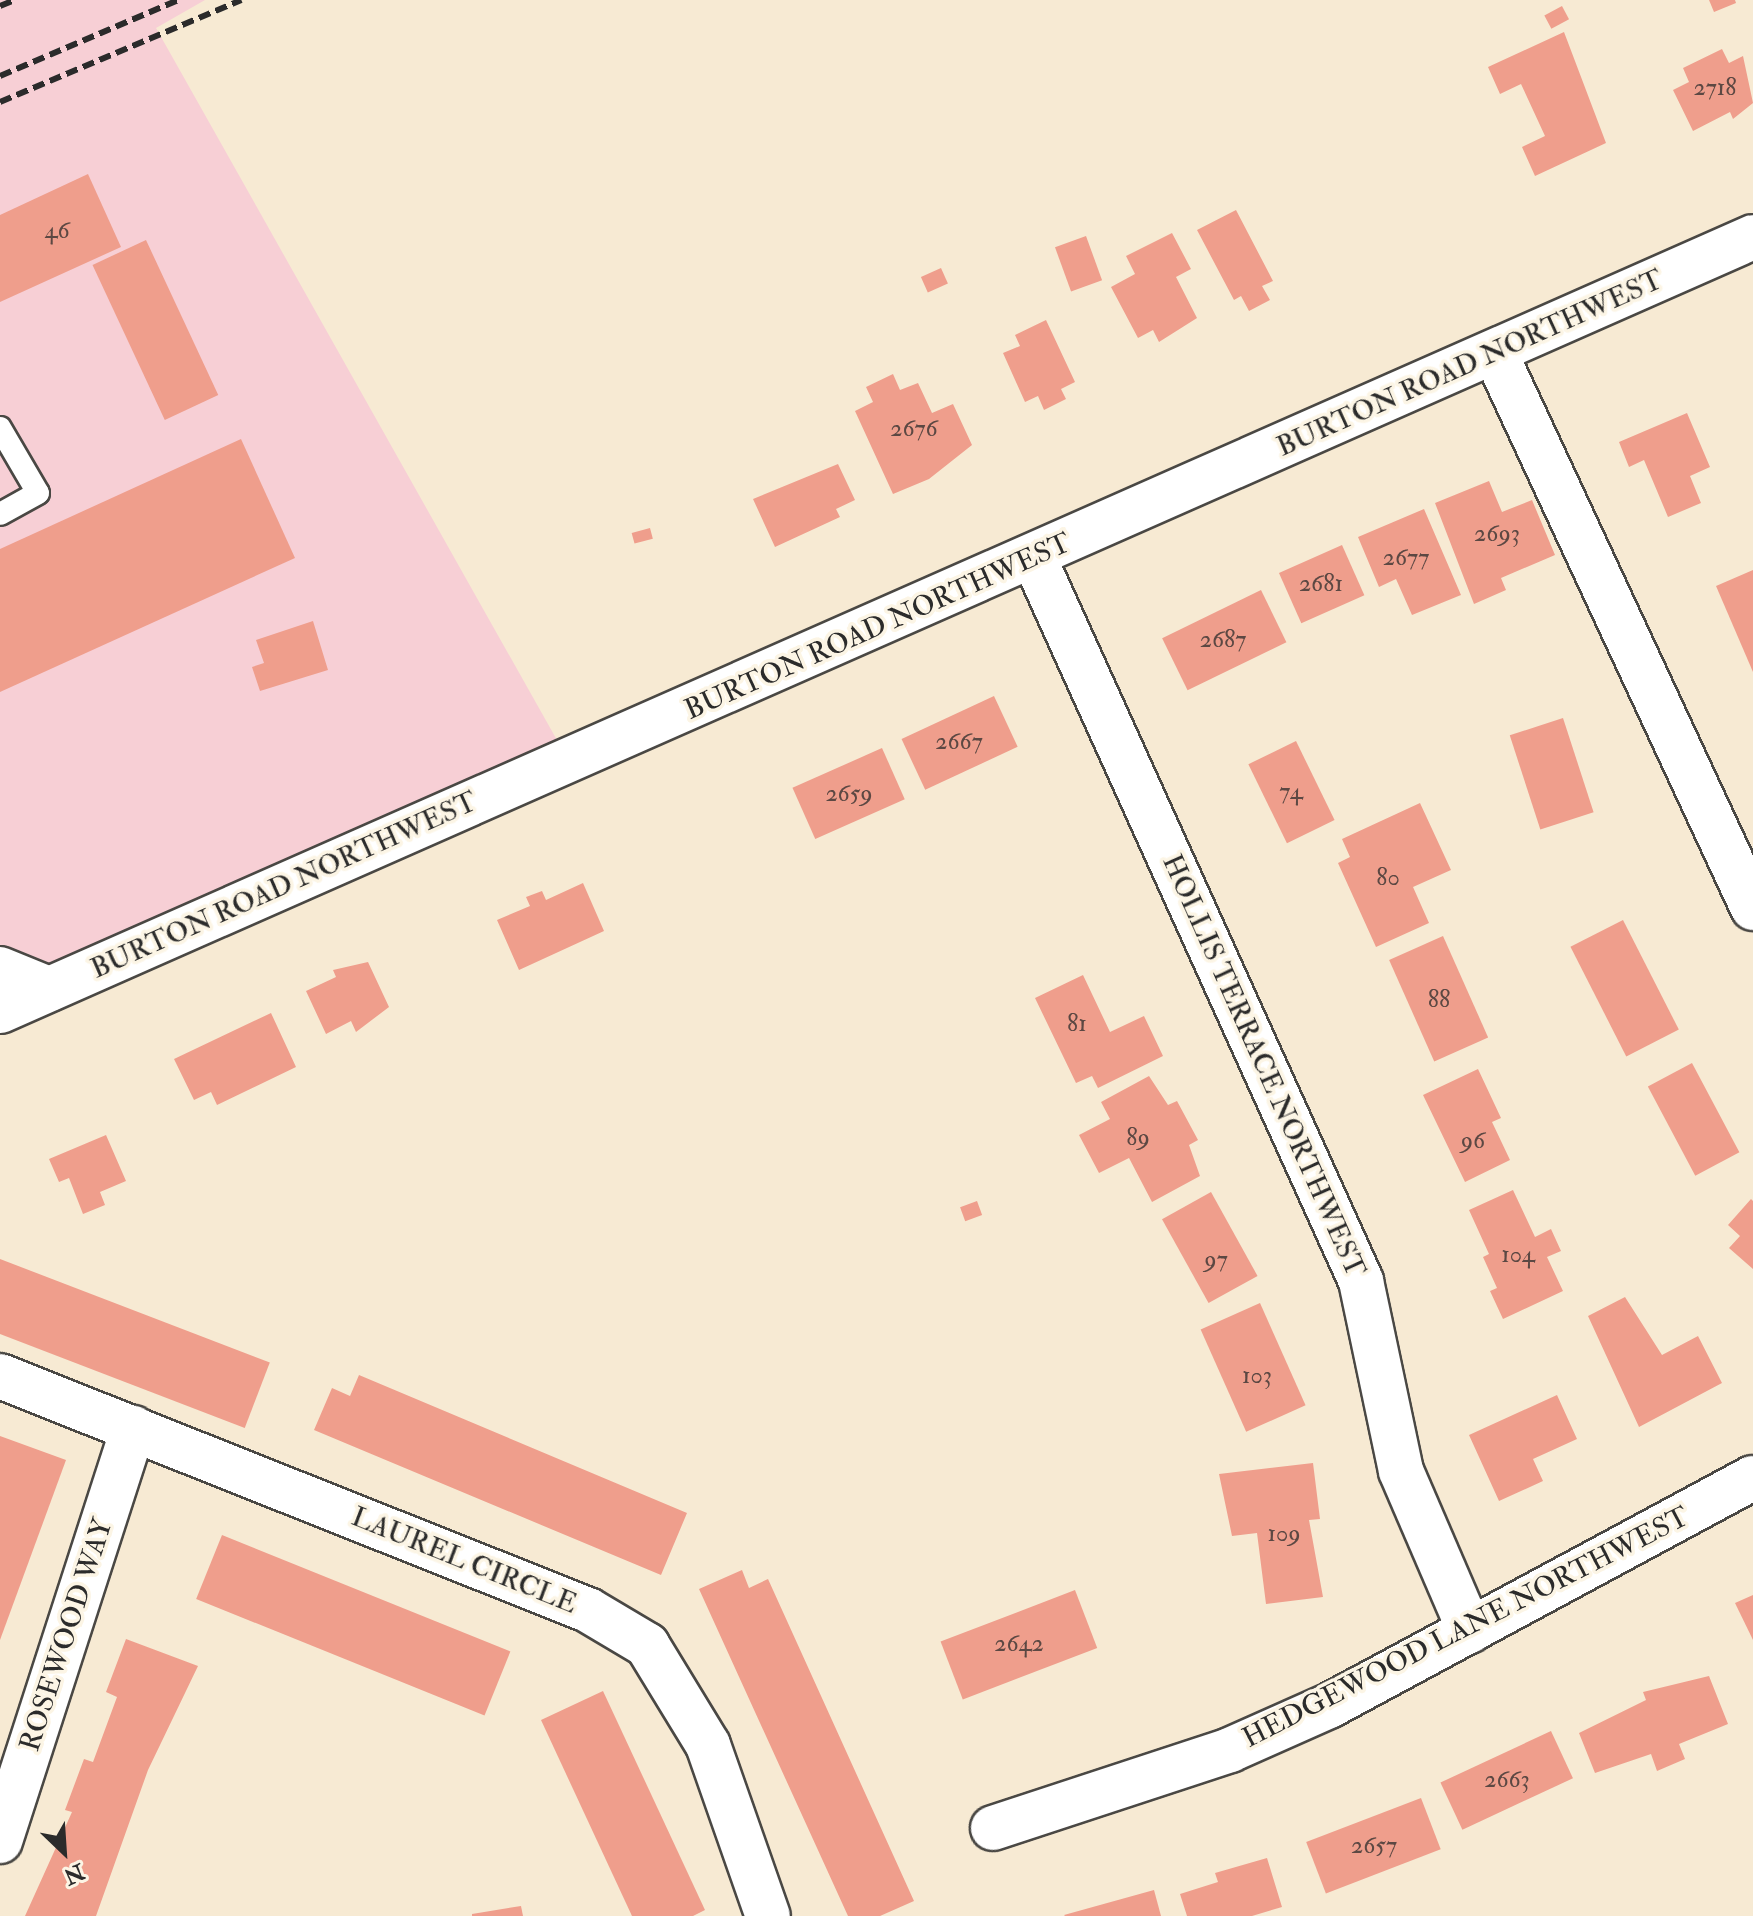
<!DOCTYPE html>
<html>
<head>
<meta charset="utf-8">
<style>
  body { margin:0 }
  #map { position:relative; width:1753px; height:1916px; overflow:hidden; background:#f7ead3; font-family:"IM FELL Double Pica",serif }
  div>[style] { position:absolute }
  .built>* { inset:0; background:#f7cfd5 }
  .building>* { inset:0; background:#ef9e8c; transform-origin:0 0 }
  .roads { filter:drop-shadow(2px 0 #4a4844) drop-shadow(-2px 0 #4a4844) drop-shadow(0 2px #4a4844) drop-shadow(0 -2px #4a4844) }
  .service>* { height:22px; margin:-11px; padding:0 11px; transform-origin:11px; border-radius:11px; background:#fff }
  .minor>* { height:44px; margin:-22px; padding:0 22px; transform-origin:22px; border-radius:22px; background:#fff }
  .tertiary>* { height:44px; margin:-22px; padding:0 22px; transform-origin:22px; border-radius:22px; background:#fff }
  .rail>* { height:6px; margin-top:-3px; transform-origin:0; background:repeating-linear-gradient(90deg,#2b2b2b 0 12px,transparent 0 18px) }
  span { translate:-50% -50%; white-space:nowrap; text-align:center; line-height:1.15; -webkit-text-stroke:7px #fcf5e5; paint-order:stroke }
  .number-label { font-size:24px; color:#5c4843 }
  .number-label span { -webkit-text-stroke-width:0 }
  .street-label { font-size:28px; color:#2b2b2b }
  .north { position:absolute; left:24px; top:1812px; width:80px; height:80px; -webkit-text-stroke:6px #fcf5e5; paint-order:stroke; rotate:155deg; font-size:22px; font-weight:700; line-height:32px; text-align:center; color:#2b2b2b }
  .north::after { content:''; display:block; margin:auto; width:28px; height:36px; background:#2b2b2b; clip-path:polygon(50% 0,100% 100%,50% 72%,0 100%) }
</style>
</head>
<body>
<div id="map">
  <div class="built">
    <div style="clip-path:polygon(0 0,205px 0,156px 28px,562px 749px,0 1013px)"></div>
  </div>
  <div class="building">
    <div style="clip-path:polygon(1709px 0,1735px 0,1736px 3px,1714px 12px)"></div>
    <div style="left:1562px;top:6px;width:15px;height:20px;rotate:62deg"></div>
    <div style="clip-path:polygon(1564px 32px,1606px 143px,1535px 176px,1522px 147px,1545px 136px,1521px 84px,1500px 94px,1488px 67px)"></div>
    <div style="clip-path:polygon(1722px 49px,1729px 63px,1743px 56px,1753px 103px,1733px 119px,1730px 112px,1693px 131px,1673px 90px,1689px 82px,1683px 68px)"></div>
    <div style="clip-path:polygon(88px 174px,121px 247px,0 302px,0 215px)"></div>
    <div style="clip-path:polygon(1236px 210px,1273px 281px,1262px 286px,1270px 300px,1249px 311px,1241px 296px,1234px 300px,1197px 230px)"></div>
    <div style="clip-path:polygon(1172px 233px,1191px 269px,1176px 277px,1197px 318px,1159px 342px,1153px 330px,1138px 338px,1111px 287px,1135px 274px,1126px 256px)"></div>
    <div style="left:1086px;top:236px;width:47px;height:33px;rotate:70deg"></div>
    <div style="left:146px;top:240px;width:171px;height:59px;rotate:65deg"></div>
    <div style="left:941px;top:268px;width:17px;height:22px;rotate:66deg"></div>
    <div style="clip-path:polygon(1046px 320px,1075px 382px,1061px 389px,1066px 399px,1044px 410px,1038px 396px,1025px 402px,1003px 353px,1020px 346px,1015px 335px)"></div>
    <div style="clip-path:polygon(893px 374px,900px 390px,918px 383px,932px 413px,953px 404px,972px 445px,929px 479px,893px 494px,855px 411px,873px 402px,866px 387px)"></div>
    <div style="clip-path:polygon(1687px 413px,1710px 467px,1690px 476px,1701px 503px,1668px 517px,1644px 460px,1629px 467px,1619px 442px)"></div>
    <div style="clip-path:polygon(241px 439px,295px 558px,0 692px,0 549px)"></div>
    <div style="clip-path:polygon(838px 464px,855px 500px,836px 509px,840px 517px,775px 547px,753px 499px)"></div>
    <div style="clip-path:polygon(1489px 481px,1502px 512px,1532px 500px,1555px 555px,1501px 578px,1506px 590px,1474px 604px,1435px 503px)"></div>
    <div style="clip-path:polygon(1424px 509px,1461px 595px,1412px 615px,1396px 579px,1379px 587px,1358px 537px)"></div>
    <div style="left:650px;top:528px;width:11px;height:19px;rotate:75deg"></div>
    <div style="left:1342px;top:545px;width:55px;height:69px;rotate:66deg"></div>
    <div style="clip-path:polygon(1753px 570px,1753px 672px,1716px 586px)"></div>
    <div style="left:1261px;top:590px;width:58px;height:110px;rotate:64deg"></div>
    <div style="clip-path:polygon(313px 621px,328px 670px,260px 691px,252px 667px,264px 663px,256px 640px)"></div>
    <div style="left:994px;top:696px;width:56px;height:102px;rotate:65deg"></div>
    <div style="left:1563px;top:718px;width:99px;height:56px;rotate:72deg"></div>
    <div style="left:1296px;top:741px;width:88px;height:53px;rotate:64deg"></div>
    <div style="left:882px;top:748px;width:56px;height:98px;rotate:66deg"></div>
    <div style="clip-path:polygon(1420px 803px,1451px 870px,1413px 887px,1429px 923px,1376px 947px,1338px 863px,1350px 857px,1342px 839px)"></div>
    <div style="clip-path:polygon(583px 883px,604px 931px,519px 970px,497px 920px,530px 906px,526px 897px,542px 891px,546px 900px)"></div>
    <div style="left:1623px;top:920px;width:123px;height:59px;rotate:63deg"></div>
    <div style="left:1443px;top:936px;width:111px;height:59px;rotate:66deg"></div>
    <div style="clip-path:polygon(368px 962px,389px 1007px,356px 1032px,351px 1021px,326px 1034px,306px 991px,336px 977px,333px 970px)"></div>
    <div style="clip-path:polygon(1083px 975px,1110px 1032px,1144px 1016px,1163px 1056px,1098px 1088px,1092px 1076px,1076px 1083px,1035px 998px)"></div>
    <div style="clip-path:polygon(271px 1013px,296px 1067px,217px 1105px,211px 1092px,194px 1100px,174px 1059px)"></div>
    <div style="left:1692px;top:1063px;width:101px;height:50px;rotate:62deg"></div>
    <div style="clip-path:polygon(1478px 1069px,1501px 1118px,1492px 1122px,1510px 1160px,1465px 1182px,1423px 1095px)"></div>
    <div style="clip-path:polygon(1149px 1076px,1168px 1105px,1177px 1101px,1198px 1140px,1189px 1145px,1200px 1176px,1152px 1202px,1129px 1158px,1099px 1173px,1079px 1135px,1110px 1119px,1101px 1102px)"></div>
    <div style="clip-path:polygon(106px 1135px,126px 1181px,100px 1192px,105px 1205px,83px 1214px,69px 1178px,59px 1182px,49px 1159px)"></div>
    <div style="clip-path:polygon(1513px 1190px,1535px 1237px,1551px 1229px,1561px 1251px,1547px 1257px,1563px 1291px,1503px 1319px,1490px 1291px,1497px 1288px,1483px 1257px,1489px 1254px,1469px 1210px)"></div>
    <div style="left:1211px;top:1192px;width:96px;height:56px;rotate:61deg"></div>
    <div style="clip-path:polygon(1751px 1199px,1753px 1201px,1753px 1269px,1729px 1248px,1740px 1236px,1728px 1225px)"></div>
    <div style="left:977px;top:1201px;width:15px;height:18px;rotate:70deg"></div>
    <div style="left:0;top:1259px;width:289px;height:70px;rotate:21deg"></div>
    <div style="clip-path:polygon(1625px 1297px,1662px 1355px,1698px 1336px,1722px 1383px,1639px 1427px,1588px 1316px)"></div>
    <div style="left:1260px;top:1303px;width:112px;height:65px;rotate:66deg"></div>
    <div style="clip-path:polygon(359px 1375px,687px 1513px,661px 1575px,314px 1430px,332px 1388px,350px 1396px)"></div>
    <div style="clip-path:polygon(1557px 1395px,1577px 1439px,1533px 1459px,1543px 1481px,1499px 1501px,1469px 1435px)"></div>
    <div style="clip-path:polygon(0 1436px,66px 1460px,0 1640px)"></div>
    <div style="clip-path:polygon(1313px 1463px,1320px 1519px,1309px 1520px,1323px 1597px,1266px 1604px,1257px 1533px,1232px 1536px,1219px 1474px)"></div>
    <div style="left:222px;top:1535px;width:311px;height:69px;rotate:22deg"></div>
    <div style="clip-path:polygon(742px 1570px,749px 1588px,768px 1579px,914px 1901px,880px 1916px,848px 1916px,699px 1589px)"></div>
    <div style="left:1075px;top:1590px;width:62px;height:144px;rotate:69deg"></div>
    <div style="clip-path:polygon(1753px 1595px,1753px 1640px,1735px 1603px)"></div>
    <div style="clip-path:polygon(126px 1639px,198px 1666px,148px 1770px,96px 1916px,25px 1916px,72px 1812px,65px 1810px,84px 1759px,93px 1762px,117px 1697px,106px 1692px)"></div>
    <div style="clip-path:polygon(1709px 1676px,1728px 1724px,1679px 1744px,1685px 1759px,1657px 1771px,1651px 1754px,1595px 1773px,1579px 1733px,1646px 1700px,1643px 1692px)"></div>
    <div style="clip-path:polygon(603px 1691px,705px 1910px,693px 1916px,632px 1916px,541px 1720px)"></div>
    <div style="left:1551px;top:1731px;width:52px;height:122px;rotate:65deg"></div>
    <div style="left:1421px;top:1798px;width:55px;height:123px;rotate:69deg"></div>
    <div style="clip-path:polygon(1267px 1858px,1282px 1907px,1252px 1916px,1187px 1916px,1180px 1894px,1218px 1882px,1215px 1873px)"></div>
    <div style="clip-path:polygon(1154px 1890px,1161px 1916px,1065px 1916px,1064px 1915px)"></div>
    <div style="clip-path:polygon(521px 1906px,523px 1916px,472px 1916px,472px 1914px)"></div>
  </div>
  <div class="roads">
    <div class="service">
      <div style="left:0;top:428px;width:75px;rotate:59.7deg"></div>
      <div style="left:38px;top:493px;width:43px;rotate:151.1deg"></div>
    </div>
    <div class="minor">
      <div style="left:1495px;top:353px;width:612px;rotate:65.07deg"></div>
      <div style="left:1034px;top:558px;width:794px;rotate:65.66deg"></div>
      <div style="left:1361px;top:1281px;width:194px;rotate:78.1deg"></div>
      <div style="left:1401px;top:1471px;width:174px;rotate:66.7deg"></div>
      <div style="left:0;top:969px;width:53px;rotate:22.2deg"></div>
      <div style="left:0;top:1376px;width:633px;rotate:21.7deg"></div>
      <div style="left:588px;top:1610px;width:69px;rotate:30.7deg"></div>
      <div style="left:647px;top:1645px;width:117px;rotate:58.6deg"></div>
      <div style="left:708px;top:1745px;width:181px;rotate:70.7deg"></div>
      <div style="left:993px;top:1828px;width:250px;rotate:-18.2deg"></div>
      <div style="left:1230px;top:1750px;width:108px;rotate:-24deg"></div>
      <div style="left:1329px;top:1706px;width:481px;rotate:-28.3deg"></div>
      <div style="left:0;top:1841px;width:434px;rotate:-72.1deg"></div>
    </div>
    <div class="tertiary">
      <div style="left:0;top:1011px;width:1916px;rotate:-23.82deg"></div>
    </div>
  </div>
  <div class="rail">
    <div style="left:0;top:6px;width:16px;rotate:-22deg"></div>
    <div style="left:0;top:76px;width:194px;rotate:-23.1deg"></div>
    <div style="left:0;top:102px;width:262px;rotate:-22.9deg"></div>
  </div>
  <div class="number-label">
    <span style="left:1715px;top:88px">2718</span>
    <span style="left:57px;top:231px">46</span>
    <span style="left:914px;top:429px">2676</span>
    <span style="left:1497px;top:534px">2693</span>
    <span style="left:1406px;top:558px">2677</span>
    <span style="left:1321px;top:584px">2681</span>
    <span style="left:1223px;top:640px">2687</span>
    <span style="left:959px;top:742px">2667</span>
    <span style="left:1291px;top:792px">74</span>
    <span style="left:849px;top:794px">2659</span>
    <span style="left:1388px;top:878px">80</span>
    <span style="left:1439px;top:1000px">88</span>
    <span style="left:1077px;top:1024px">81</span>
    <span style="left:1138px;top:1138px">89</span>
    <span style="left:1473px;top:1141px">96</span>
    <span style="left:1518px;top:1255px">104</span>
    <span style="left:1216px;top:1260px">97</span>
    <span style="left:1257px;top:1376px">103</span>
    <span style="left:1284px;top:1534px">109</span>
    <span style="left:1019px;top:1644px">2642</span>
    <span style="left:1507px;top:1780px">2663</span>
    <span style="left:1374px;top:1846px">2657</span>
  </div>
  <div class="street-label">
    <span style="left:1470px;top:364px;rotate:-24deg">BURTON ROAD NORTHWEST</span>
    <span style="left:878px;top:627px;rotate:-24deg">BURTON ROAD NORTHWEST</span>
    <span style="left:284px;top:886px;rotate:-24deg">BURTON ROAD NORTHWEST</span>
    <span style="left:1263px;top:1066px;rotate:66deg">HOLLIS TERRACE NORTHWEST</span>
    <span style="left:464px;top:1561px;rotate:22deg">LAUREL CIRCLE</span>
    <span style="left:1466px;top:1628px;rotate:-27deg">HEDGEWOOD LANE NORTHWEST</span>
    <span style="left:67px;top:1635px;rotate:-72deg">ROSEWOOD WAY</span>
  </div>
  <div class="north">N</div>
</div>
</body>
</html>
